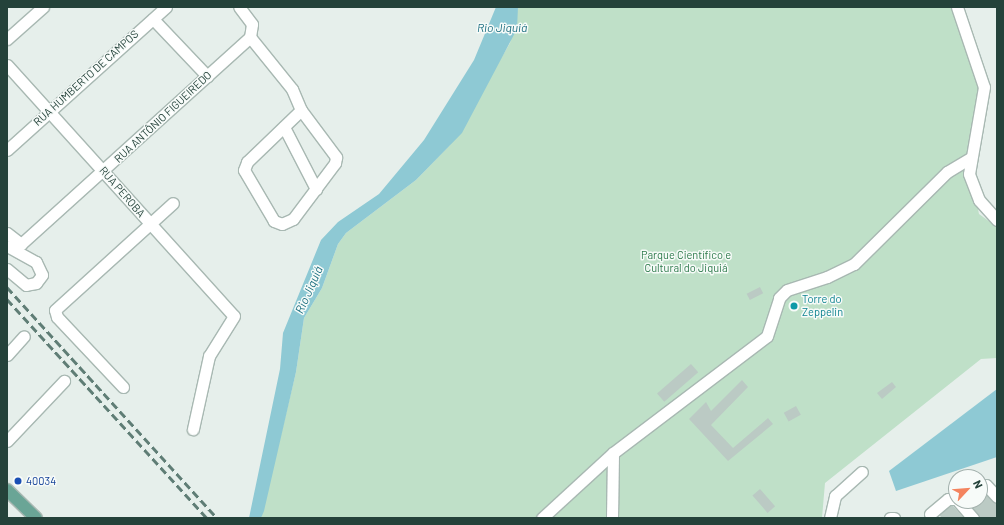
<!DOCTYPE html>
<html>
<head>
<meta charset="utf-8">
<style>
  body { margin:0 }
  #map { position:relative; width:1004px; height:525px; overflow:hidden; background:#e6efeb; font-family:Barlow,sans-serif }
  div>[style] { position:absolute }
  .green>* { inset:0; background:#bfe0c8 }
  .water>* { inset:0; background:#8ec9d4 }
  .building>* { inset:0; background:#bbcac4; transform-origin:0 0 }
  .roads { filter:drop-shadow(1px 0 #a8b8b2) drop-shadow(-1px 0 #a8b8b2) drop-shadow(0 1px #a8b8b2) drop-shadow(0 -1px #a8b8b2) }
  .minor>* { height:11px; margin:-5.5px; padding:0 5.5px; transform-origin:5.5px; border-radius:5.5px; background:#fff }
  .major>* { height:12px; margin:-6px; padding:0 6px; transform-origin:6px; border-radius:6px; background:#6aa596 }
  .rail>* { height:2.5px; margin-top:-1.25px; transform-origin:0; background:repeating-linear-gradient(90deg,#5f7d75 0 8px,transparent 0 12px) }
  .dots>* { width:11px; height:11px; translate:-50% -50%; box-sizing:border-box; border:2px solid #f7fbf9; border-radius:50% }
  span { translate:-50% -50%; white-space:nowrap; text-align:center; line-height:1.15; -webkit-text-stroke:3px #f7fbf9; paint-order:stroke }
  .street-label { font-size:11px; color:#24423a }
  .park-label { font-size:11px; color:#2d7a4b }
  .culture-label { font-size:11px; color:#0d838f }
  .left { translate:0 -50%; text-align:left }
  .transit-label { font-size:11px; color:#164399 }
  .water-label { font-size:12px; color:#1c6f80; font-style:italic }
  .frame { position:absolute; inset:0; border:8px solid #24423a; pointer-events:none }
  .north { position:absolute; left:948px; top:469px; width:40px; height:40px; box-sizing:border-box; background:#f7fbf9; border:1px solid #a3b1ad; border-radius:50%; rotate:64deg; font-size:11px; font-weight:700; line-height:16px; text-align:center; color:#24423a }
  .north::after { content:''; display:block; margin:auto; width:14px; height:18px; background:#f4845f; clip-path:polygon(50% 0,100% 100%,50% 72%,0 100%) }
</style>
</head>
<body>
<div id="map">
  <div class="green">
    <div style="clip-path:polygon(518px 7px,953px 7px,986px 96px,969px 166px,979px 214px,997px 227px,997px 358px,981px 359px,825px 483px,822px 518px,261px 518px,296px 372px,304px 318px,322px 288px,338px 244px,346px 233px,416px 180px,450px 145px,510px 43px)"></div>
  </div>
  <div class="water">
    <div style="clip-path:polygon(496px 7px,518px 7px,517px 29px,462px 133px,416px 180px,346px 233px,338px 244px,322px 288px,304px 318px,296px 372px,264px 511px,261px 518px,249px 518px,280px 369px,283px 333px,321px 240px,338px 222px,379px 194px,424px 140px,474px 60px)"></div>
    <div style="clip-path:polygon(997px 389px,997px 457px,896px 491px,889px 471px)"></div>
  </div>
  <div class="building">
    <div style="left:760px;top:287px;width:7px;height:15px;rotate:63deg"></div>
    <div style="left:691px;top:364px;width:11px;height:45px;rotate:49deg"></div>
    <div style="clip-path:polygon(742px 380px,748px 387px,711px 425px,733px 448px,768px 418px,773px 424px,728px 461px,689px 419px,706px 402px,711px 411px)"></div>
    <div style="clip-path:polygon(892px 382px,896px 387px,882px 399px,877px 393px)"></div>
    <div style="left:796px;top:406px;width:10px;height:14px;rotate:61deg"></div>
    <div style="left:760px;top:489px;width:23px;height:10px;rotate:49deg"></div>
    <div style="clip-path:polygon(984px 493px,997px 504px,997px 518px,980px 518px,968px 502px,980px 501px,980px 494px)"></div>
    <div style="clip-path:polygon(951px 506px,953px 506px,964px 518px,942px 518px,939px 515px)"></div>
  </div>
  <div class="roads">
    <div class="minor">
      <div style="left:957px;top:7px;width:84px;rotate:71.4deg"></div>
      <div style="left:984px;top:87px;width:88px;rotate:99.8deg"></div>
      <div style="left:969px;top:174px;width:28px;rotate:69deg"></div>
      <div style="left:979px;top:200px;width:27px;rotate:48deg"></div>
      <div style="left:153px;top:19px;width:79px;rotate:46.5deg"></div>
      <div style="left:250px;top:37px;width:67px;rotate:51.1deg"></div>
      <div style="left:292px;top:89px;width:23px;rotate:67deg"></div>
      <div style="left:301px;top:110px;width:59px;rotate:53.3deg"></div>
      <div style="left:336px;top:157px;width:6px;rotate:99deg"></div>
      <div style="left:335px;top:163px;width:70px;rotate:126.9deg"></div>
      <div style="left:293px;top:219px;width:12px;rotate:156deg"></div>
      <div style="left:282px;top:224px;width:9px;rotate:-159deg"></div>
      <div style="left:274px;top:221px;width:59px;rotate:-120.5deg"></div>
      <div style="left:244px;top:170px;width:9px;rotate:-69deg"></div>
      <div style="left:247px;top:162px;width:75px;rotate:-43.9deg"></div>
      <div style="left:7px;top:39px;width:48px;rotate:-41.6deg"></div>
      <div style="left:7px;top:65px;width:338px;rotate:47.9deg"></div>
      <div style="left:234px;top:316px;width:47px;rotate:122deg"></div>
      <div style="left:209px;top:356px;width:75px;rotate:102.4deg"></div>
      <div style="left:284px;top:127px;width:70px;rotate:62.7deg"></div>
      <div style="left:7px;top:150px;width:214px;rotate:-42deg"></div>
      <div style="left:7px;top:233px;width:18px;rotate:38deg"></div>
      <div style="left:21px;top:244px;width:309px;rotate:-42.1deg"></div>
      <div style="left:250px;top:37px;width:13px;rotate:-81deg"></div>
      <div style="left:252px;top:24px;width:21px;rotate:-127deg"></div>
      <div style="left:7px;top:246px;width:33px;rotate:29deg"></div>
      <div style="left:36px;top:262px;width:14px;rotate:65deg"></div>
      <div style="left:42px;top:275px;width:10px;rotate:127deg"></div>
      <div style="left:36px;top:283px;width:10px;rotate:169deg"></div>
      <div style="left:26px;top:285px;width:25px;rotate:-140deg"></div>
      <div style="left:7px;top:355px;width:25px;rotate:-48deg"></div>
      <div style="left:123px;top:387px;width:96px;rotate:-133.3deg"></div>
      <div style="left:57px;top:317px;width:7px;rotate:-106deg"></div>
      <div style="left:55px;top:310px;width:159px;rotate:-42.2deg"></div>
      <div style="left:7px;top:441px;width:83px;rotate:-46.5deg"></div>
      <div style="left:980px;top:487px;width:6px;rotate:-18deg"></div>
      <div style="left:986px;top:485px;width:16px;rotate:47deg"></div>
      <div style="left:958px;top:501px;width:23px;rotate:49deg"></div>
      <div style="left:930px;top:514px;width:23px;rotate:-40deg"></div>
      <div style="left:948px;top:499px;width:8px"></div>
      <div style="left:542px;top:518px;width:96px;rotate:-42.5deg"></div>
      <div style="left:613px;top:453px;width:193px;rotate:-37.2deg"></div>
      <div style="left:767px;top:336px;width:40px;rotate:-72deg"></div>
      <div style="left:779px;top:298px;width:11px;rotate:-45deg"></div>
      <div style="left:787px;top:290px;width:42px;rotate:-18deg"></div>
      <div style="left:827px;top:277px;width:30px;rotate:-26deg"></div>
      <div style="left:854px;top:264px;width:131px;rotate:-44.7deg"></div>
      <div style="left:947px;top:172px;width:26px;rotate:-31deg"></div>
      <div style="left:612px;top:518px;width:65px;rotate:-89.1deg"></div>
      <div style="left:830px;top:518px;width:23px;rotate:-77deg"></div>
      <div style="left:835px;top:496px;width:36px;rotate:-42deg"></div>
      <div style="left:890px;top:518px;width:4px"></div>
    </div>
    <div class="major">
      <div style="left:7px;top:490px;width:40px;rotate:44deg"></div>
    </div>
  </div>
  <div class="rail">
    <div style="left:7px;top:287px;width:312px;rotate:47.7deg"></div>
    <div style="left:7px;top:299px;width:297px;rotate:47.6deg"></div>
  </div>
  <div class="dots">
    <div style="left:794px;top:306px;background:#0f9aa8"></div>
    <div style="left:18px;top:481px;background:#1a4fb4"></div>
  </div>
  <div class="street-label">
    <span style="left:86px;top:78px;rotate:-42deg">RUA HUMBERTO DE CAMPOS</span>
    <span style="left:163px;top:117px;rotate:-43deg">RUA ANTÔNIO FIGUEIREDO</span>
    <span style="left:122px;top:192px;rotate:49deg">RUA PEROBA</span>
  </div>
  <div class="park-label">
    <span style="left:686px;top:262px">Parque Científico e<br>Cultural do Jiquiá</span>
  </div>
  <div class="culture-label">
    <span class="left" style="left:802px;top:306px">Torre do<br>Zeppelin</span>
  </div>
  <div class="transit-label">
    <span class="left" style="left:26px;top:481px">40034</span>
  </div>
  <div class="water-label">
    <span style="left:502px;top:28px">Rio Jiquiá</span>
    <span style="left:309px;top:290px;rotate:-66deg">Rio Jiquiá</span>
  </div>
  <div class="frame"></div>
  <div class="north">N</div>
</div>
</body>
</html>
